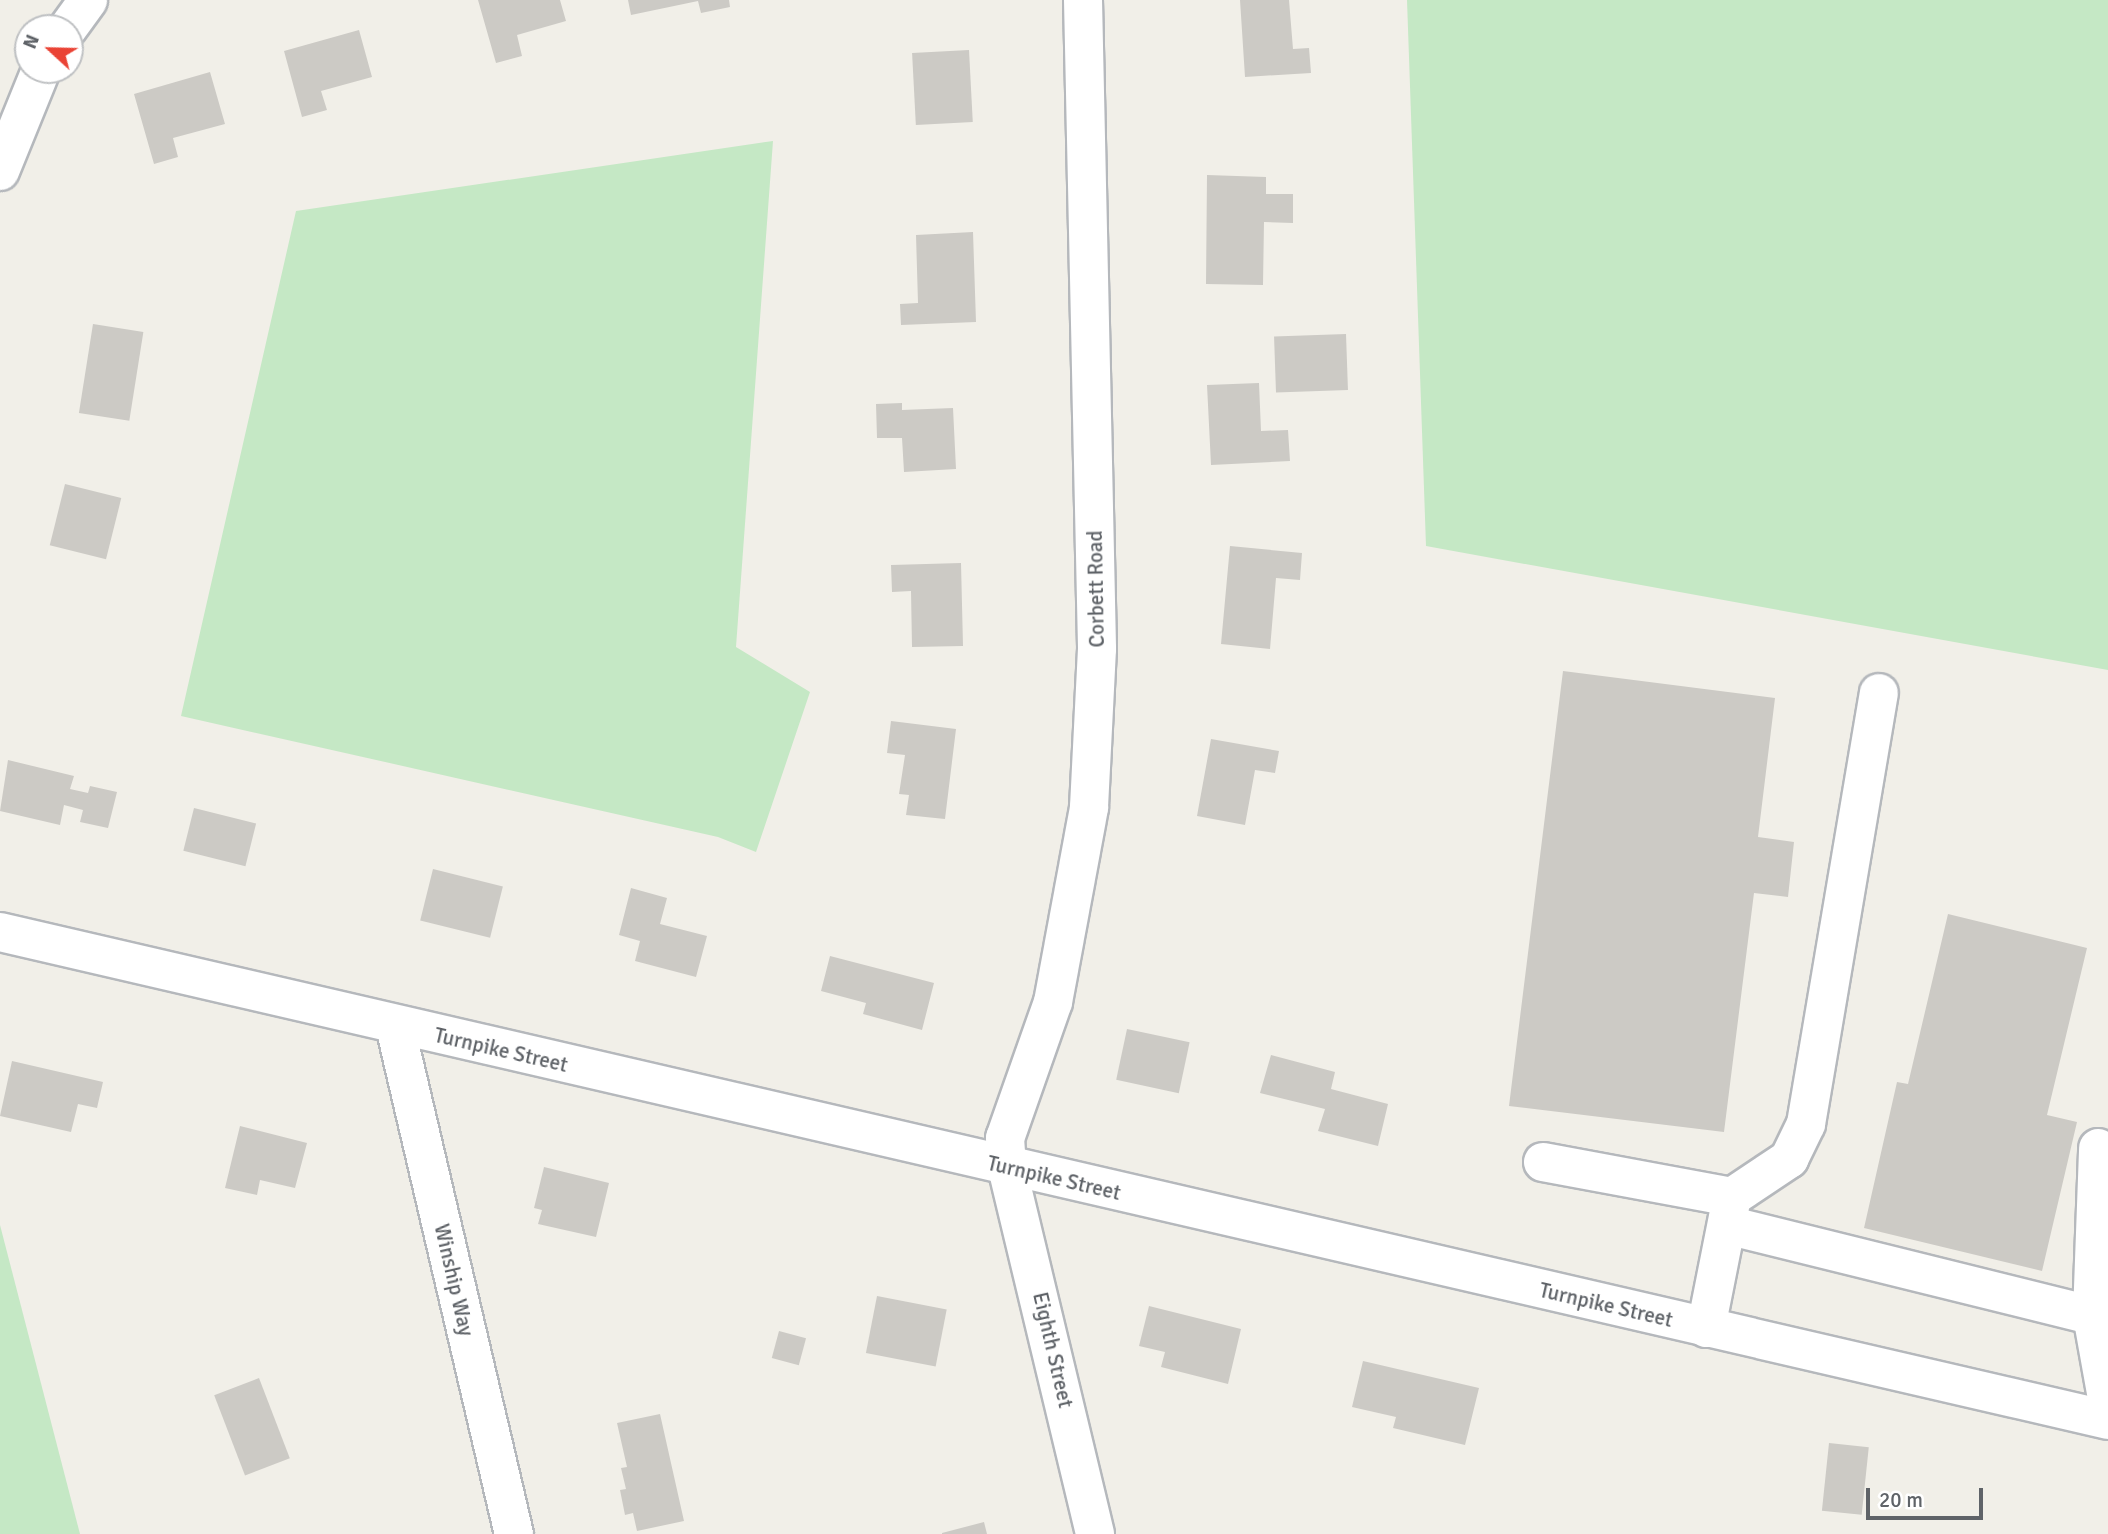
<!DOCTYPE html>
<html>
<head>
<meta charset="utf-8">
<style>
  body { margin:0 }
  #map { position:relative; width:2108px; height:1534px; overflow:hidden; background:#f1efe8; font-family:Signika,sans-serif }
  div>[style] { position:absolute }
  .green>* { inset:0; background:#c5e8c5 }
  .building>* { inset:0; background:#cccac5; transform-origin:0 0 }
  .roads { filter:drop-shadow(2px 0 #b5b8bc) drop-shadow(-2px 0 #b5b8bc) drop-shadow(0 2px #b5b8bc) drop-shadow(0 -2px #b5b8bc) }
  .minor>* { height:38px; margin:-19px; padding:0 19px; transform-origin:19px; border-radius:19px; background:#fff }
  span { translate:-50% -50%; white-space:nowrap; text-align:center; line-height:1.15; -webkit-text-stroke:5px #fff; paint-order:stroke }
  .street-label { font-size:21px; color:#5f6368 }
  .north { position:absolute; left:14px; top:14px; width:70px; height:70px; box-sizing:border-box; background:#fff; border:2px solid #bfc1c3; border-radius:50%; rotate:292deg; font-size:19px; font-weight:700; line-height:28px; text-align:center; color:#5f6368 }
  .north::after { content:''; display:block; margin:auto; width:24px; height:32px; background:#ea4335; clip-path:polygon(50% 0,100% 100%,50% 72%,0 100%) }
  .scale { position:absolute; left:1866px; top:1488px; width:117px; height:32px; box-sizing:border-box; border:4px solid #5f6368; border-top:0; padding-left:9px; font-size:21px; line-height:24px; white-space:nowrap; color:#5f6368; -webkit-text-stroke:5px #fff; paint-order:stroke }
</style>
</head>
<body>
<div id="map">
  <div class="green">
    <div style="clip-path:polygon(1407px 0,2108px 0,2108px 670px,1426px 546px)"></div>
    <div style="clip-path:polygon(773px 141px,736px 647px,810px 692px,756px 852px,718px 837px,181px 716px,296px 211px)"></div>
    <div style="clip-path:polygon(0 1225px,80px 1534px,0 1534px)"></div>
  </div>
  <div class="building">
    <div style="clip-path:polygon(478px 0,560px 0,566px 21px,517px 35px,522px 56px,496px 63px)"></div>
    <div style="clip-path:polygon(628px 0,729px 0,730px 7px,701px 13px,698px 1px,631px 15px)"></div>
    <div style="clip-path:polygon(1240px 0,1289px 0,1293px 49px,1309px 48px,1311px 73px,1245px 77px)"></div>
    <div style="clip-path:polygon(359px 30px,372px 77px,321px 91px,327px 110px,302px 117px,284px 51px)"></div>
    <div style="left:969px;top:50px;width:72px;height:57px;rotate:87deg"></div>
    <div style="clip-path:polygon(210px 72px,225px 124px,173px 138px,178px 157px,154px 164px,134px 94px)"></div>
    <div style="clip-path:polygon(1207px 175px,1266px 177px,1266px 194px,1293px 194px,1293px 223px,1264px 222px,1263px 285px,1206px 284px)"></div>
    <div style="clip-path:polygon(973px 232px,976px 322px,901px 325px,900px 304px,918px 303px,916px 235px)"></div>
    <div style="left:93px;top:324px;width:51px;height:90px;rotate:9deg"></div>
    <div style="left:1346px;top:334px;width:56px;height:72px;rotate:88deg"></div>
    <div style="clip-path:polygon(1259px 383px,1261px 431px,1288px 430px,1290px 461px,1211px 465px,1207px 385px)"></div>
    <div style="clip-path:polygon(902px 403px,902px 410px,953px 408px,956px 469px,904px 472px,902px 438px,877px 438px,876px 404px)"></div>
    <div style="left:65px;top:484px;width:58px;height:63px;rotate:14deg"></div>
    <div style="clip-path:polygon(1230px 546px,1302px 553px,1300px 580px,1276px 578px,1270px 649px,1221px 644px)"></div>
    <div style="clip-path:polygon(961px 563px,963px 646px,912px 647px,911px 591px,892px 592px,891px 565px)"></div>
    <div style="clip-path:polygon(1563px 671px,1775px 698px,1758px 837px,1794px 842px,1788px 897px,1754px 893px,1724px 1132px,1509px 1106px)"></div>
    <div style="clip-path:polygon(891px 721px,956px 729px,945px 819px,906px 815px,909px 795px,899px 794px,905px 755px,887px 753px)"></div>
    <div style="clip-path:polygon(1211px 739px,1279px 751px,1275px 773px,1255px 770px,1245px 825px,1197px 816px)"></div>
    <div style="clip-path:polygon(8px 760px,74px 776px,70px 789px,88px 793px,90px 786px,117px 792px,108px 828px,80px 822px,83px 810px,64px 805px,60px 825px,0 811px)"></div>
    <div style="left:194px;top:808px;width:64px;height:44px;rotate:14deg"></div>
    <div style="left:433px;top:869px;width:72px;height:53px;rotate:14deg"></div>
    <div style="clip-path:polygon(631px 888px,667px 898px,660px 924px,707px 936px,696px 977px,635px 961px,640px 941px,619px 935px)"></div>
    <div style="clip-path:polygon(1948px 914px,2087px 948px,2047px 1115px,2077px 1122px,2042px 1271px,1864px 1228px,1897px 1082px,1908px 1084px)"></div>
    <div style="clip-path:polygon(830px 956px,934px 983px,922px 1030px,863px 1014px,866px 1003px,821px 991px)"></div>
    <div style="left:1127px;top:1029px;width:64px;height:52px;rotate:12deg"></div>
    <div style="clip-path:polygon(1271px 1055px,1335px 1072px,1331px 1089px,1388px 1104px,1378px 1146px,1318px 1131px,1325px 1109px,1260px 1093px)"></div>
    <div style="clip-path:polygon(12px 1061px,103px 1082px,97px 1108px,78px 1104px,71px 1132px,0 1116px)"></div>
    <div style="clip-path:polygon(240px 1126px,307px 1143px,295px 1188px,260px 1180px,257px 1195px,225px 1188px)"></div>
    <div style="clip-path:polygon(544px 1167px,609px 1183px,596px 1237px,538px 1224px,542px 1210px,534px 1208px)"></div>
    <div style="left:877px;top:1296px;width:71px;height:58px;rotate:11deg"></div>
    <div style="clip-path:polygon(1149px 1306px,1241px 1329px,1228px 1384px,1161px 1367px,1165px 1352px,1139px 1346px)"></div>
    <div style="left:779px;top:1331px;width:28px;height:28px;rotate:15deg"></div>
    <div style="clip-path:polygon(1363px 1361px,1479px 1388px,1465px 1445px,1393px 1428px,1396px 1417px,1352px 1407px)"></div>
    <div style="left:259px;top:1378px;width:86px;height:48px;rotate:69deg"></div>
    <div style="clip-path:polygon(660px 1414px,684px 1521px,637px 1531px,633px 1513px,625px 1515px,620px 1490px,626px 1489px,621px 1468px,627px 1467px,617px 1423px)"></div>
    <div style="left:1829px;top:1443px;width:40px;height:68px;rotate:6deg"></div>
    <div style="clip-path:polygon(984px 1522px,987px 1534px,942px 1534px,942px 1533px)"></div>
  </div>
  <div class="roads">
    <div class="minor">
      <div style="left:1083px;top:0;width:649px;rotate:88.76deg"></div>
      <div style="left:1097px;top:649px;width:159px;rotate:92.9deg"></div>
      <div style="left:1089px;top:808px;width:197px;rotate:100.5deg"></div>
      <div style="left:1053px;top:1002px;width:144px;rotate:109.4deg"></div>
      <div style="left:1005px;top:1138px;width:29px;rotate:86deg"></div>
      <div style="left:1007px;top:1167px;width:377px;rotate:76.5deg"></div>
      <div style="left:68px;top:28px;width:34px;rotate:-54deg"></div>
      <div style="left:0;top:171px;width:109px;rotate:-67.9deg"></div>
      <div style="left:0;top:932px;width:2164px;rotate:13.03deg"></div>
      <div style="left:395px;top:1026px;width:522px;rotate:76.82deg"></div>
      <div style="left:1543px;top:1162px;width:192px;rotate:10.5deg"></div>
      <div style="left:1727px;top:1225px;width:376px;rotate:13.9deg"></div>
      <div style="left:2092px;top:1315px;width:90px;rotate:79.8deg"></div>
      <div style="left:2092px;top:1315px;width:167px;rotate:-87.9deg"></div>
      <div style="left:1706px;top:1328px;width:134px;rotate:-78.8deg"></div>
      <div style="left:1732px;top:1197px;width:69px;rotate:-33.7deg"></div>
      <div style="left:1789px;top:1159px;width:39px;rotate:-64deg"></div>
      <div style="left:1806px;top:1124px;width:437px;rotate:-80.4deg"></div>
    </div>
  </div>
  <div class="street-label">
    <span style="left:1096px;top:589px;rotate:-91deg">Corbett Road</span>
    <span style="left:501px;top:1050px;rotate:13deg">Turnpike Street</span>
    <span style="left:1054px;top:1178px;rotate:13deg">Turnpike Street</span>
    <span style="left:454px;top:1280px;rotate:77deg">Winship Way</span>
    <span style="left:1606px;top:1305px;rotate:13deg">Turnpike Street</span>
    <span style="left:1053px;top:1350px;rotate:77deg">Eighth Street</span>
  </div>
  <div class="north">N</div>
  <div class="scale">20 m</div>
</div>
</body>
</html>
